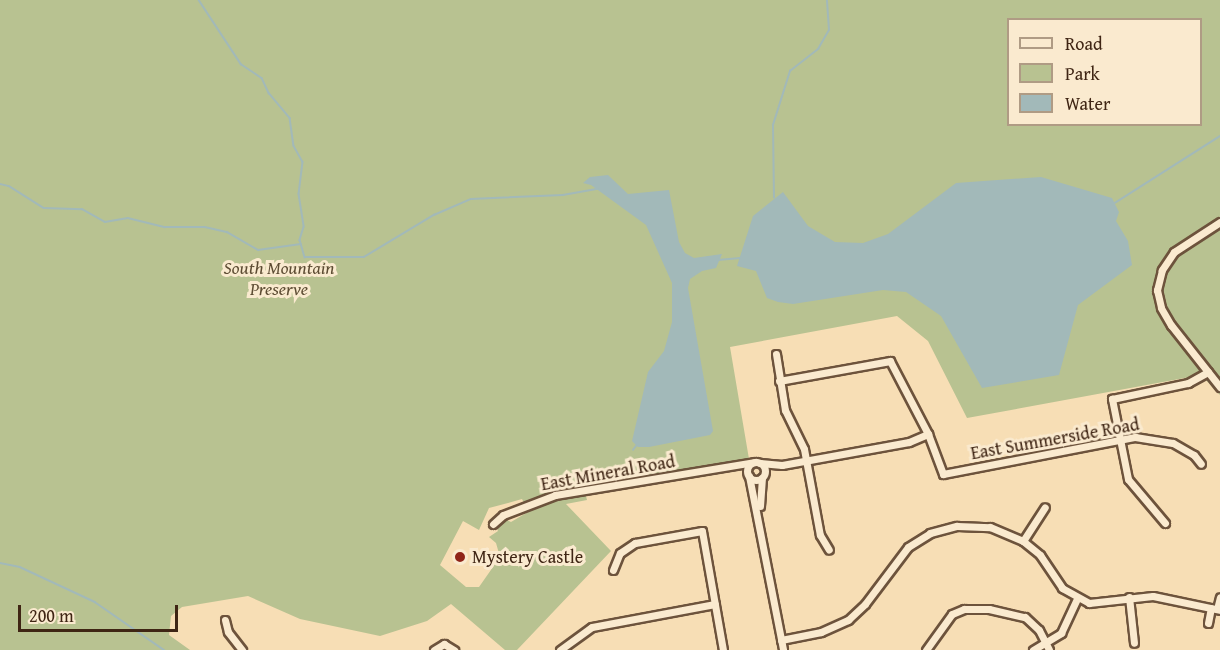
<!DOCTYPE html>
<html>
<head>
<meta charset="utf-8">
<style>
  body { margin:0 }
  #map { position:relative; width:1220px; height:650px; overflow:hidden; background:#f7deb5; font-family:"Gentium Book Plus",serif }
  div>[style] { position:absolute }
  .green>* { inset:0; background:#b8c291 }
  .water>* { inset:0; background:#a2b9b9 }
  .stream>* { height:1.5px; margin:-0.75px; padding:0 0.75px; transform-origin:0.75px; border-radius:0.75px; background:#a2b9b9 }
  .roads { filter:drop-shadow(2px 0 #6d533c) drop-shadow(-2px 0 #6d533c) drop-shadow(0 2px #6d533c) drop-shadow(0 -2px #6d533c) }
  .minor>* { height:7px; margin:-3.5px; padding:0 3.5px; transform-origin:3.5px; border-radius:3.5px; background:#faeacf }
  .minor>.ring { margin:-3.5px; padding:0; box-sizing:content-box; background:none; border:7px solid #faeacf; border-radius:50% }
  .dots>* { width:16px; height:16px; translate:-50% -50%; box-sizing:border-box; border:3px solid #faeacf; border-radius:50% }
  span { translate:-50% -50%; white-space:nowrap; text-align:center; line-height:1.15; -webkit-text-stroke:6px #faeacf; paint-order:stroke }
  .park-label { font-size:18px; color:#5d4c33; font-style:italic }
  .street-label { font-size:18px; color:#3f2514 }
  .poi-label { font-size:18px; color:#3f2514 }
  .left { translate:0 -50%; text-align:left }
  .legend { position:absolute; left:1007px; top:18px; width:195px; height:108px; box-sizing:border-box; background:#faeacf; border:2px solid #af9b84; margin:0; padding:8px 10px; list-style:none; font-size:18px; color:#3f2514 }
  .legend li { display:flex; align-items:center; gap:12px; height:30px }
  .legend b { width:30px; border:2px solid #af9b84 }
  .scale { position:absolute; left:18px; top:605px; width:160px; height:27px; box-sizing:border-box; border:3px solid #3f2514; border-top:0; padding-left:8px; font-size:18px; line-height:21px; white-space:nowrap; color:#3f2514; -webkit-text-stroke:4px #faeacf; paint-order:stroke }
</style>
</head>
<body>
<div id="map">
  <div class="green">
    <div style="clip-path:polygon(evenodd,0 0,1220px 0,1220px 395px,1201px 375px,967px 418px,928px 341px,897px 316px,730px 347px,749px 459px,549px 494px,524px 503px,522px 499px,508px 503px,489px 508px,479px 530px,463px 521px,440px 565px,466px 587px,479px 587px,500px 557px,496px 543px,489px 537px,498px 531px,496px 526px,505px 519px,511px 522px,550px 499px,586px 496px,587px 500px,566px 504px,611px 551px,517px 650px,505px 650px,451px 604px,427px 621px,380px 636px,300px 619px,248px 596px,182px 607px,171px 616px,169px 635px,190px 650px,0 650px,0 0,1008px 20px,1200px 20px,1200px 124px,1008px 124px,1008px 20px)"></div>
  </div>
  <div class="water">
    <div style="clip-path:polygon(608px 175px,628px 194px,669px 190px,679px 242px,685px 253px,694px 258px,722px 254px,716px 268px,702px 271px,690px 279px,688px 288px,713px 431px,710px 435px,649px 447px,638px 447px,632px 441px,648px 372px,664px 351px,672px 322px,672px 283px,646px 225px,591px 185px,583px 183px,590px 177px)"></div>
    <div style="clip-path:polygon(1041px 177px,1112px 198px,1119px 212px,1116px 221px,1128px 241px,1132px 265px,1078px 305px,1059px 375px,982px 388px,941px 316px,906px 292px,883px 290px,793px 304px,778px 302px,767px 298px,756px 271px,737px 266px,753px 216px,783px 192px,808px 226px,835px 242px,863px 243px,888px 234px,956px 183px)"></div>
  </div>
  <div class="stream">
    <div style="left:199px;top:0;width:77px;rotate:56.7deg"></div>
    <div style="left:241px;top:64px;width:25px;rotate:34deg"></div>
    <div style="left:262px;top:78px;width:17px;rotate:65deg"></div>
    <div style="left:269px;top:93px;width:33px;rotate:50deg"></div>
    <div style="left:290px;top:118px;width:28px;rotate:82deg"></div>
    <div style="left:294px;top:146px;width:18px;rotate:61deg"></div>
    <div style="left:303px;top:162px;width:32px;rotate:97deg"></div>
    <div style="left:299px;top:194px;width:33px;rotate:81deg"></div>
    <div style="left:304px;top:227px;width:14px;rotate:107deg"></div>
    <div style="left:300px;top:240px;width:18px;rotate:74deg"></div>
    <div style="left:305px;top:257px;width:59px"></div>
    <div style="left:364px;top:257px;width:82px;rotate:-31deg"></div>
    <div style="left:434px;top:215px;width:40px;rotate:-23.4deg"></div>
    <div style="left:471px;top:199px;width:92px;rotate:-2.5deg"></div>
    <div style="left:563px;top:195px;width:35px;rotate:-10deg"></div>
    <div style="left:0;top:184px;width:9px;rotate:13deg"></div>
    <div style="left:9px;top:186px;width:41px;rotate:32.2deg"></div>
    <div style="left:44px;top:208px;width:38px;rotate:2deg"></div>
    <div style="left:82px;top:209px;width:26px;rotate:29deg"></div>
    <div style="left:105px;top:222px;width:23px;rotate:-10deg"></div>
    <div style="left:128px;top:218px;width:38px;rotate:14deg"></div>
    <div style="left:165px;top:227px;width:40px"></div>
    <div style="left:205px;top:227px;width:23px;rotate:13deg"></div>
    <div style="left:227px;top:232px;width:36px;rotate:30deg"></div>
    <div style="left:258px;top:250px;width:43px;rotate:-7.9deg"></div>
    <div style="left:774px;top:198px;width:73px;rotate:-90.8deg"></div>
    <div style="left:773px;top:125px;width:57px;rotate:-72.5deg"></div>
    <div style="left:790px;top:71px;width:36px;rotate:-38deg"></div>
    <div style="left:818px;top:49px;width:22px;rotate:-60deg"></div>
    <div style="left:829px;top:30px;width:30px;rotate:-94deg"></div>
    <div style="left:1115px;top:203px;width:125px;rotate:-32.5deg"></div>
    <div style="left:718px;top:260px;width:22px;rotate:-5deg"></div>
    <div style="left:633px;top:450px;width:5px;rotate:-53deg"></div>
    <div style="left:0;top:563px;width:20px;rotate:11deg"></div>
    <div style="left:20px;top:567px;width:83px;rotate:25deg"></div>
    <div style="left:95px;top:602px;width:84px;rotate:34.8deg"></div>
  </div>
  <div class="roads">
    <div class="minor">
      <div style="left:1220px;top:222px;width:55px;rotate:146.9deg"></div>
      <div style="left:1174px;top:252px;width:22px;rotate:124deg"></div>
      <div style="left:1162px;top:270px;width:21px;rotate:104deg"></div>
      <div style="left:1157px;top:290px;width:18px;rotate:77deg"></div>
      <div style="left:1161px;top:308px;width:20px;rotate:60deg"></div>
      <div style="left:1171px;top:325px;width:79px;rotate:51.7deg"></div>
      <div style="left:776px;top:354px;width:57px;rotate:80.9deg"></div>
      <div style="left:785px;top:410px;width:43px;rotate:64deg"></div>
      <div style="left:804px;top:449px;width:87px;rotate:79.5deg"></div>
      <div style="left:820px;top:535px;width:17px;rotate:59deg"></div>
      <div style="left:779px;top:381px;width:113px;rotate:-10.2deg"></div>
      <div style="left:890px;top:361px;width:82px;rotate:62.5deg"></div>
      <div style="left:928px;top:434px;width:43px;rotate:69.4deg"></div>
      <div style="left:943px;top:474px;width:196px;rotate:-10.9deg"></div>
      <div style="left:1135px;top:437px;width:38px;rotate:9deg"></div>
      <div style="left:1173px;top:443px;width:24px;rotate:30deg"></div>
      <div style="left:1194px;top:455px;width:11px;rotate:52deg"></div>
      <div class="ring" style="left:747px;top:462px;width:11px;height:11px"></div>
      <div style="left:760px;top:463px;width:22px;rotate:5deg"></div>
      <div style="left:782px;top:465px;width:129px;rotate:-10.3deg"></div>
      <div style="left:909px;top:442px;width:21px;rotate:-23deg"></div>
      <div style="left:749px;top:476px;width:177px;rotate:78.9deg"></div>
      <div style="left:760px;top:506px;width:28px;rotate:-86deg"></div>
      <div style="left:1165px;top:523px;width:57px;rotate:-130.1deg"></div>
      <div style="left:1128px;top:479px;width:82px;rotate:-101.3deg"></div>
      <div style="left:1112px;top:399px;width:78px;rotate:-11.9deg"></div>
      <div style="left:1188px;top:383px;width:23px;rotate:-29deg"></div>
      <div style="left:493px;top:524px;width:13px;rotate:-42deg"></div>
      <div style="left:503px;top:515px;width:56px;rotate:-21deg"></div>
      <div style="left:555px;top:495px;width:203px;rotate:-9.4deg"></div>
      <div style="left:1023px;top:541px;width:40px;rotate:-57.1deg"></div>
      <div style="left:613px;top:570px;width:18px;rotate:-68deg"></div>
      <div style="left:620px;top:553px;width:18px;rotate:-34deg"></div>
      <div style="left:635px;top:543px;width:68px;rotate:-10.2deg"></div>
      <div style="left:702px;top:531px;width:121px;rotate:80deg"></div>
      <div style="left:1129px;top:597px;width:46px;rotate:83.8deg"></div>
      <div style="left:1217px;top:609px;width:12px;rotate:-76deg"></div>
      <div style="left:225px;top:620px;width:12px;rotate:76deg"></div>
      <div style="left:228px;top:632px;width:23px;rotate:52deg"></div>
      <div style="left:1208px;top:623px;width:15px;rotate:-79deg"></div>
      <div style="left:781px;top:640px;width:41px;rotate:-11.3deg"></div>
      <div style="left:821px;top:632px;width:30px;rotate:-24deg"></div>
      <div style="left:848px;top:620px;width:23px;rotate:-43deg"></div>
      <div style="left:865px;top:604px;width:71px;rotate:-53deg"></div>
      <div style="left:908px;top:547px;width:26px;rotate:-32deg"></div>
      <div style="left:930px;top:533px;width:28px;rotate:-15deg"></div>
      <div style="left:957px;top:526px;width:33px;rotate:2deg"></div>
      <div style="left:990px;top:527px;width:36px;rotate:23deg"></div>
      <div style="left:1023px;top:541px;width:22px;rotate:39deg"></div>
      <div style="left:1040px;top:555px;width:40px;rotate:56deg"></div>
      <div style="left:1062px;top:588px;width:31px;rotate:29deg"></div>
      <div style="left:1089px;top:603px;width:64px;rotate:-6.2deg"></div>
      <div style="left:1153px;top:596px;width:68px;rotate:11.8deg"></div>
      <div style="left:434px;top:650px;width:12px;rotate:-31deg"></div>
      <div style="left:444px;top:644px;width:12px;rotate:31deg"></div>
      <div style="left:560px;top:650px;width:39px;rotate:-36deg"></div>
      <div style="left:592px;top:627px;width:125px;rotate:-10.6deg"></div>
      <div style="left:926px;top:650px;width:44px;rotate:-54.2deg"></div>
      <div style="left:952px;top:614px;width:13px;rotate:-23deg"></div>
      <div style="left:964px;top:609px;width:25px"></div>
      <div style="left:989px;top:609px;width:37px;rotate:13deg"></div>
      <div style="left:1025px;top:617px;width:19px;rotate:43deg"></div>
      <div style="left:1039px;top:630px;width:22px;rotate:63deg"></div>
      <div style="left:1033px;top:650px;width:33px;rotate:-31deg"></div>
      <div style="left:1061px;top:633px;width:38px;rotate:-65deg"></div>
    </div>
  </div>
  <div class="dots">
    <div style="left:460px;top:557px;background:#8f2418"></div>
  </div>
  <div class="park-label">
    <span style="left:279px;top:279px">South Mountain<br>Preserve</span>
  </div>
  <div class="street-label">
    <span style="left:1055px;top:439px;rotate:-10deg">East Summerside Road</span>
    <span style="left:608px;top:473px;rotate:-10deg">East Mineral Road</span>
  </div>
  <div class="poi-label">
    <span class="left" style="left:472px;top:557px">Mystery Castle</span>
  </div>
  <ul class="legend">
  <li><b style="height:8px;background:#faeacf"></b>Road</li>
  <li><b style="height:16px;background:#b8c291"></b>Park</li>
  <li><b style="height:16px;background:#a2b9b9"></b>Water</li>
  </ul>
  <div class="scale">200 m</div>
</div>
</body>
</html>
